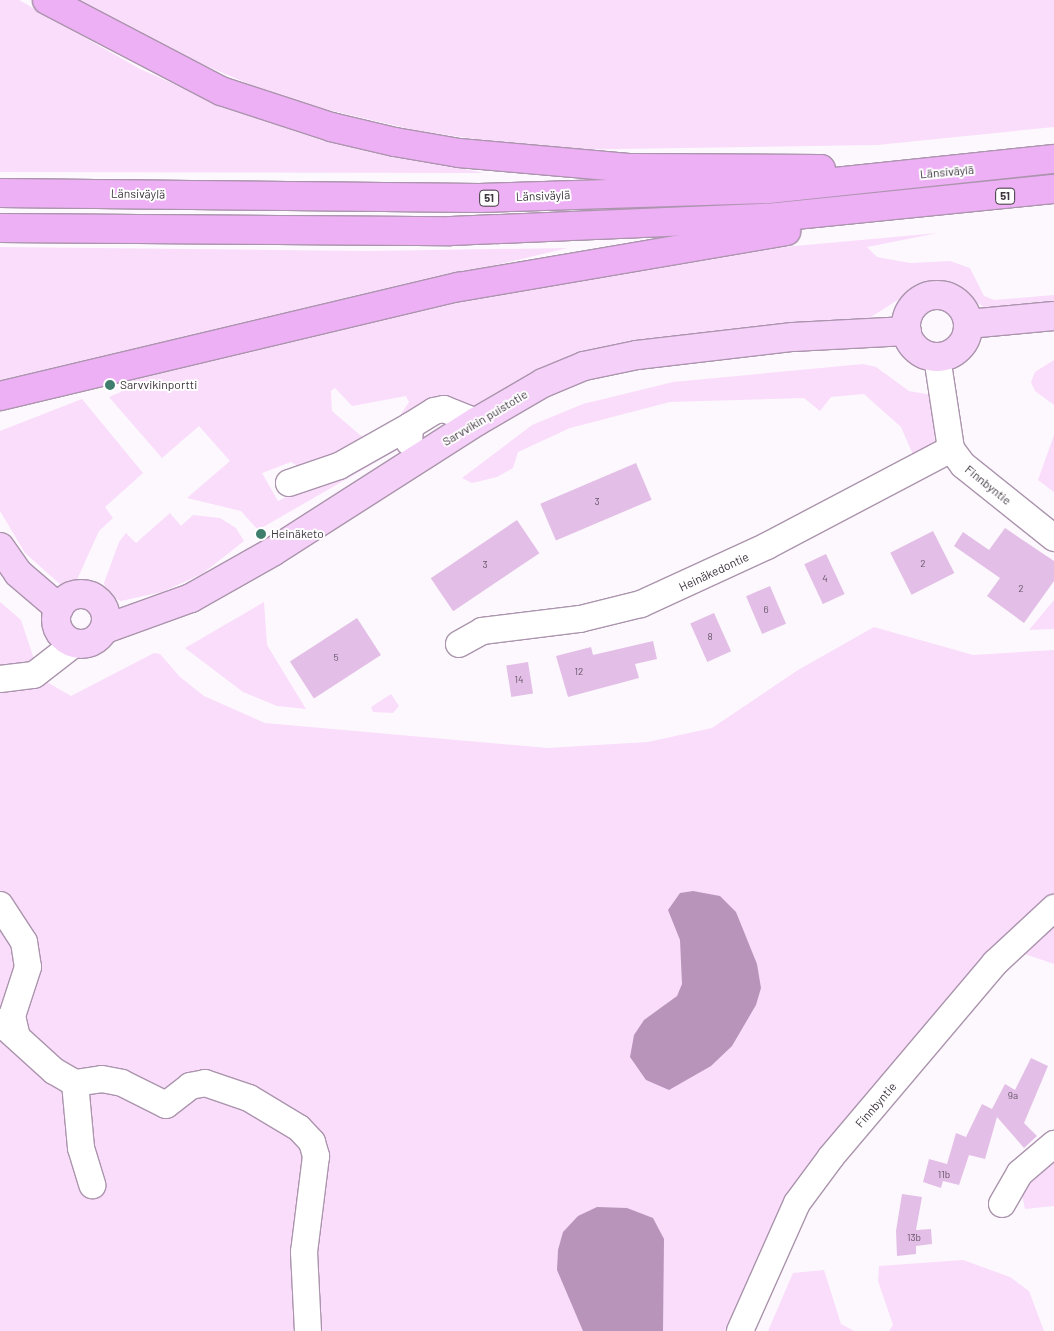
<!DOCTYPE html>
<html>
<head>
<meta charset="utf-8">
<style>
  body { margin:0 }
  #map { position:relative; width:1054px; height:1331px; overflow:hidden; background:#fdf8fd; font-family:Barlow,sans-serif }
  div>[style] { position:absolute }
  .green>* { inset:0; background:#f9ddfb }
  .water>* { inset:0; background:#b894bb }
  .building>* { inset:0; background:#e3bee7; transform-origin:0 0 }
  .roads { filter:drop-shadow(1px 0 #ab94ad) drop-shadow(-1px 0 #ab94ad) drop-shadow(0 1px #ab94ad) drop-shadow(0 -1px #ab94ad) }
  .minor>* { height:26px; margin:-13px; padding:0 13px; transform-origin:13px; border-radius:13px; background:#fff }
  .major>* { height:28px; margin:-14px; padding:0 14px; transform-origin:14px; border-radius:14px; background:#f5d0f9 }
  .major>.ring { margin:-14px; padding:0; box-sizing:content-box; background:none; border:28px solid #f5d0f9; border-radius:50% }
  .highway>* { height:28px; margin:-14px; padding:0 14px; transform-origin:14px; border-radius:14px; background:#eeb0f5 }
  .dots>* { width:14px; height:14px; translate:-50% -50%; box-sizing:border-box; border:2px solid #fff; border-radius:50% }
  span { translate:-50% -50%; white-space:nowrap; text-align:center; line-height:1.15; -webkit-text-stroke:4px #fff; paint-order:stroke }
  .number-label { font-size:10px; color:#665668 }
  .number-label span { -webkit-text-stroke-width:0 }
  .shield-label span { padding:1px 4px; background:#fff; border:1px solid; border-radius:4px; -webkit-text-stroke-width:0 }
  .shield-label { font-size:11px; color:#3d343e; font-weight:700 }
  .street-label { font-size:12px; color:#3d343e }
  .poi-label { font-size:12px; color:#3d343e }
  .left { translate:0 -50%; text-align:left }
</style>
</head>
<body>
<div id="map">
  <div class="green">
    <div style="clip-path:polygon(0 0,19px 0,140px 69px,228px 108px,321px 140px,484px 173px,0 172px)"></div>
    <div style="clip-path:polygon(75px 0,1054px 0,1054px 127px,877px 145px,555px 150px,418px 131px,287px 100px,138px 37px)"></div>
    <div style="clip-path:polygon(938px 233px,867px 247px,877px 257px,910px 263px,950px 261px,970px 268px,984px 296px,994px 300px,1054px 295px,1054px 304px,1003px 310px,984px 307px,951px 286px,921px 285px,868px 319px,670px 339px,478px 407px,439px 395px,393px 426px,409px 402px,406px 396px,352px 406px,335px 388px,331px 391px,332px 411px,367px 441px,301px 468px,291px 462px,262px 473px,278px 501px,399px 446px,397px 450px,258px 530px,241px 511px,187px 498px,230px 461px,199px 426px,162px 458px,109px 397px,121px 392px,126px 382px,200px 359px,498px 289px,729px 252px)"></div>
    <div style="clip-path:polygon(0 247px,367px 251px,568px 248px,0 382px)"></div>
    <div style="clip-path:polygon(1054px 360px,1054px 405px,1035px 391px,1031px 382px,1035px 372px)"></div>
    <div style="clip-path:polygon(863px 364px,876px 367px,909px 391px,932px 395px,935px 445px,914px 457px,901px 427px,864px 394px,831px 397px,820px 411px,804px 398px,670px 402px,570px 428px,518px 452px,513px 468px,497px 477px,472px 483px,462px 478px,532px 425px,583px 404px,673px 382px)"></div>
    <div style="clip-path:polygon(82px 399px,143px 473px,105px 507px,113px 518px,99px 531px,76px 582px,61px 585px,25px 553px,0 511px,0 431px)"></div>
    <div style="clip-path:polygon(1054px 435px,1054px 492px,1038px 480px)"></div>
    <div style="clip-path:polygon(170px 513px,181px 526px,193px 515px,220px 518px,236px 528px,244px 541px,202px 574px,162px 592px,121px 601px,108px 596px,104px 583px,119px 542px,126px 533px,136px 543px)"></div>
    <div style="clip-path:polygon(1054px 600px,1054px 629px,1029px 630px)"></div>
    <div style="clip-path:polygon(0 602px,21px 620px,34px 659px,30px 665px,0 671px)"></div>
    <div style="clip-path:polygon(264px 602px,267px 645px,306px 709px,277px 706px,243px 692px,185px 648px)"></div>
    <div style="clip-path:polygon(874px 627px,973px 655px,1054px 650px,1054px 893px,1000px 942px,863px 1102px,729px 1331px,0 1331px,0 689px,47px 682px,71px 696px,154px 653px,160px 654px,180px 677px,204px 696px,265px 723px,547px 748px,648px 742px,712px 728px,798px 670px)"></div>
    <div style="clip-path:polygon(391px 694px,399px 706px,393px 713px,373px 712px,371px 707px)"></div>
    <div style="clip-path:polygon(1054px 921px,1054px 964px,1016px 951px)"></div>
    <div style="clip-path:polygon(1054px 1155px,1054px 1206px,1025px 1209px,1021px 1190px)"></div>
    <div style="clip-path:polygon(963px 1260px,1010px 1277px,1029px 1291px,1044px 1331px,889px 1331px,893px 1325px,878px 1281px,879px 1266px)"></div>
    <div style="clip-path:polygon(824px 1270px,841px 1324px,854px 1331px,768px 1331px,793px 1273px)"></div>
  </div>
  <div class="water">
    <div style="clip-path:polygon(693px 891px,720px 896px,736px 912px,757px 964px,761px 988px,756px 1005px,732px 1046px,711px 1066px,669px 1090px,646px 1080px,630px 1057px,634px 1035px,644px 1020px,677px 996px,682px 984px,680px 940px,668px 910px,680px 893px)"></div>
    <div style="clip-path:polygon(597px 1207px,627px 1208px,653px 1218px,664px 1239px,663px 1331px,583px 1331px,557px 1270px,558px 1250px,563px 1232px,578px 1216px)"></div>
  </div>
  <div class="building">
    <div style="left:636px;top:463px;width:40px;height:104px;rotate:67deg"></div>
    <div style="left:517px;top:520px;width:40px;height:104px;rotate:56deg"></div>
    <div style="clip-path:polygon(1005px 528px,1054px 561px,1054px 581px,1024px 623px,987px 596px,1000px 578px,954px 546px,963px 532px,989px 550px)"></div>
    <div style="left:933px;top:531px;width:47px;height:48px;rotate:63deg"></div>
    <div style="left:826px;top:554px;width:44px;height:24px;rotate:65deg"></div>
    <div style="left:770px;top:586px;width:41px;height:26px;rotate:67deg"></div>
    <div style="left:714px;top:613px;width:42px;height:26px;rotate:66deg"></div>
    <div style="left:357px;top:618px;width:44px;height:80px;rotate:57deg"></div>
    <div style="clip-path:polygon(653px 641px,657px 659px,635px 664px,639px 678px,568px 697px,556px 656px,591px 647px,593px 655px)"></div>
    <div style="left:528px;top:662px;width:32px;height:22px;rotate:81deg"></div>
    <div style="clip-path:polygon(1031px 1058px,1048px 1066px,1024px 1123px,1037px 1136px,1024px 1148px,997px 1117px,985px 1159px,969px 1155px,959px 1185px,943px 1181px,941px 1188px,923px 1182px,929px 1159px,947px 1164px,956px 1133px,966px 1137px,982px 1104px,992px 1109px,1005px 1084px,1015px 1090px)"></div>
    <div style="clip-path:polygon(902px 1194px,922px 1197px,916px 1230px,931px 1229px,932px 1244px,916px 1246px,916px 1254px,897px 1256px,896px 1231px)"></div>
  </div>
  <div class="roads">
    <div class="minor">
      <div style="left:937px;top:357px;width:93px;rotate:81.3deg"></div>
      <div style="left:951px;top:449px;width:20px;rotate:53deg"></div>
      <div style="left:963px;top:465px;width:117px;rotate:38.7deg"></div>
      <div style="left:409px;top:442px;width:16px;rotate:-86deg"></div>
      <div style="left:410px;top:426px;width:28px;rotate:-32deg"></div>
      <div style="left:434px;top:411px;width:10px;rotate:-11deg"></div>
      <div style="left:444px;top:409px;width:35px;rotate:22deg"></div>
      <div style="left:289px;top:483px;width:53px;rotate:-18.8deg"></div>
      <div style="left:339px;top:466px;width:81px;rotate:-29.4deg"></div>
      <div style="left:459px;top:644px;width:26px;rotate:-29deg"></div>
      <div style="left:482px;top:631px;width:99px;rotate:-7deg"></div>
      <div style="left:580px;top:619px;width:63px;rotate:-13.8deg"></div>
      <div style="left:641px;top:604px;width:139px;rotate:-24.7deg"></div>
      <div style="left:767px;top:546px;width:208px;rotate:-27.8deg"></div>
      <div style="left:0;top:679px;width:34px;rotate:-7deg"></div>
      <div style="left:34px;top:675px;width:51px;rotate:-37.8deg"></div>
      <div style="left:0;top:905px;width:44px;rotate:57deg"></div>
      <div style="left:24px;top:942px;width:25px;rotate:81deg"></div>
      <div style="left:28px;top:967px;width:52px;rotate:108.1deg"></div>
      <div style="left:12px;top:1016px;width:18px;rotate:77deg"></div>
      <div style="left:0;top:1022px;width:73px;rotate:42.2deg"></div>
      <div style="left:54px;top:1071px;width:24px;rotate:30deg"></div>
      <div style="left:75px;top:1083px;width:27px;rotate:-8deg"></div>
      <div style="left:102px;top:1079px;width:20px;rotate:11deg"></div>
      <div style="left:122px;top:1083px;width:49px;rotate:26.6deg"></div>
      <div style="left:166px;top:1105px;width:31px;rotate:-38deg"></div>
      <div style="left:190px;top:1086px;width:15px;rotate:-11deg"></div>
      <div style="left:205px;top:1083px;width:46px;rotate:18.8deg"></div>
      <div style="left:249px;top:1098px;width:58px;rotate:31deg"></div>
      <div style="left:299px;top:1128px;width:19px;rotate:47deg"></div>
      <div style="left:312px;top:1142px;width:15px;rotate:74deg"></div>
      <div style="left:316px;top:1156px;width:97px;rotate:97.1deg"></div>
      <div style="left:304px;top:1252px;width:79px;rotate:87.1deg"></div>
      <div style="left:75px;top:1083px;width:65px;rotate:84.7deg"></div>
      <div style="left:81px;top:1148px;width:39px;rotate:73deg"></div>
      <div style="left:1002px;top:1204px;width:36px;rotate:-60deg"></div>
      <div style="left:1020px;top:1173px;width:45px;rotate:-40.5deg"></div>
      <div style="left:740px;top:1331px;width:140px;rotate:-66deg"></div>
      <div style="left:797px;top:1203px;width:57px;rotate:-53.5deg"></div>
      <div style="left:831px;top:1157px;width:254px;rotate:-49.8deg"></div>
      <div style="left:995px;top:963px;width:81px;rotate:-43deg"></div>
    </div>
    <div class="major">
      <div class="ring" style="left:906px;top:295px;width:34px;height:34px"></div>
      <div style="left:968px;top:324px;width:86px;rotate:-5.3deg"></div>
      <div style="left:0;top:547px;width:32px;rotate:55deg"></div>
      <div style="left:18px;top:573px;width:54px;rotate:40.5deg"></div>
      <div class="ring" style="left:56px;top:594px;width:22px;height:22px"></div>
      <div style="left:105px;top:629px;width:91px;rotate:-19.8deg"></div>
      <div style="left:191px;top:598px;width:95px;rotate:-29.5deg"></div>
      <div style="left:274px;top:551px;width:240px;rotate:-32.6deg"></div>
      <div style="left:476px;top:422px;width:78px;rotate:-30.2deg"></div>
      <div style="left:543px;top:383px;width:44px;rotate:-22.5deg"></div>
      <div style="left:584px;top:366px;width:54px;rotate:-11.7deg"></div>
      <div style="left:637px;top:355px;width:157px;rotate:-6.6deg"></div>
      <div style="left:793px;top:337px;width:114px;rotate:-3deg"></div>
    </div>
    <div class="highway">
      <div style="left:47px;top:0;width:196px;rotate:27.6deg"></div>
      <div style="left:221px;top:91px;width:116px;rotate:18.1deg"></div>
      <div style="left:331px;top:127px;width:66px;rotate:13.2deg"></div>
      <div style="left:395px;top:142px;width:65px;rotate:9.8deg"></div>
      <div style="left:459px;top:153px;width:173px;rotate:5deg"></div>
      <div style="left:631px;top:168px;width:190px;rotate:0.3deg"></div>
      <div style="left:0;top:193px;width:479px;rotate:0.6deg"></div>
      <div style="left:479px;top:198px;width:289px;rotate:-1.8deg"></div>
      <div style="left:768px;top:189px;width:288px;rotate:-6deg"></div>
      <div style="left:0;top:228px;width:451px;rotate:0.4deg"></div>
      <div style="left:451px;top:231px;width:316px;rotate:-2.4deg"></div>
      <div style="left:767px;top:218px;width:288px;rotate:-5.8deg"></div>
      <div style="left:0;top:396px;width:472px;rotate:-13.4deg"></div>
      <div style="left:459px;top:287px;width:332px;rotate:-9.7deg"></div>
    </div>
  </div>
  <div class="dots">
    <div style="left:110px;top:385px;background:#3f7e6d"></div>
    <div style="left:261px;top:534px;background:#3f7e6d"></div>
  </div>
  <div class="number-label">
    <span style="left:597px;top:502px">3</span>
    <span style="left:923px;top:564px">2</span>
    <span style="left:485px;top:565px">3</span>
    <span style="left:825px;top:579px">4</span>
    <span style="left:1021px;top:589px">2</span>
    <span style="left:766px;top:610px">6</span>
    <span style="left:710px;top:637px">8</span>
    <span style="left:336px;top:658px">5</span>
    <span style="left:579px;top:672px">12</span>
    <span style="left:519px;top:680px">14</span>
    <span style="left:1013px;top:1096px">9a</span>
    <span style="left:944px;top:1175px">11b</span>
    <span style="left:914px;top:1238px">13b</span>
  </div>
  <div class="shield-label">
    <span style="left:1005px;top:196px">51</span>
    <span style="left:489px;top:198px">51</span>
  </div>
  <div class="street-label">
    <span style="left:947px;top:172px;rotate:-5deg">Länsiväylä</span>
    <span style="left:138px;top:194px;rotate:1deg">Länsiväylä</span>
    <span style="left:543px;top:196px;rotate:-2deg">Länsiväylä</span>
    <span style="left:485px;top:418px;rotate:-31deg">Sarvvikin puistotie</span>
    <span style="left:988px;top:485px;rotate:39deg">Finnbyntie</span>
    <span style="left:714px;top:572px;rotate:-25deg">Heinäkedontie</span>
    <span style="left:876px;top:1105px;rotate:-49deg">Finnbyntie</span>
  </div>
  <div class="poi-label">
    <span class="left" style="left:120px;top:385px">Sarvvikinportti</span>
    <span class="left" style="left:271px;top:534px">Heinäketo</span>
  </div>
</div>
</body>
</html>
